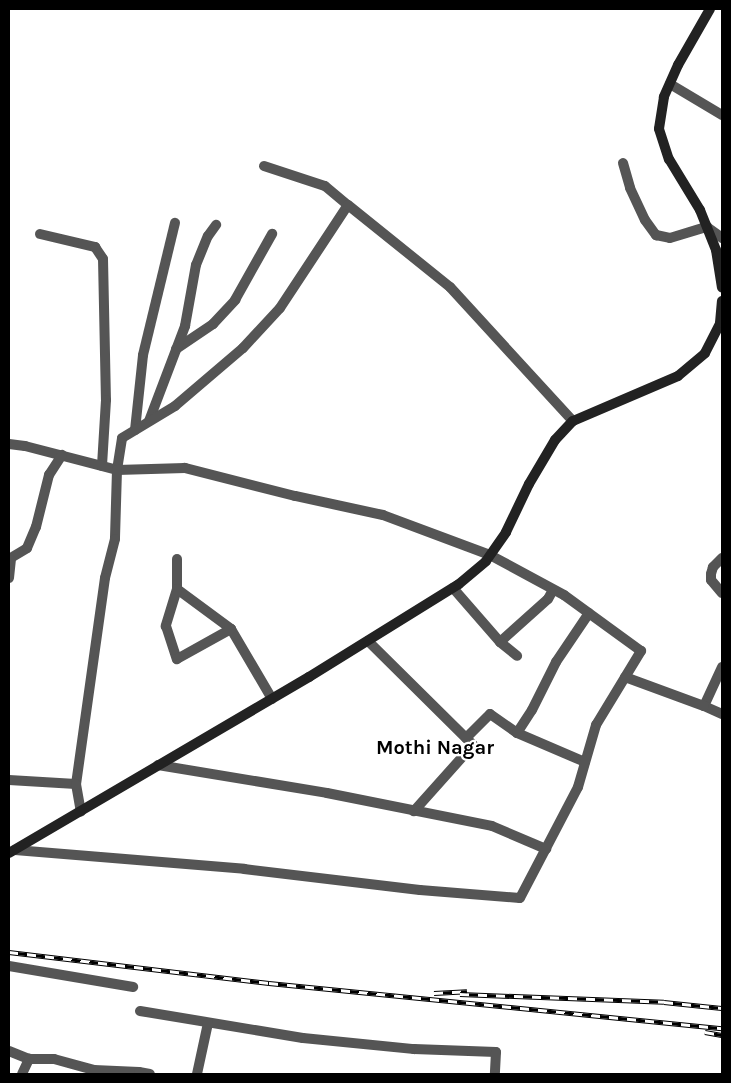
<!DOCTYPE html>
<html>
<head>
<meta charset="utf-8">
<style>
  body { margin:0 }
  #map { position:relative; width:731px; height:1083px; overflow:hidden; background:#fff; font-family:Karla,sans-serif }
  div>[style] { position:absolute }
  .minor>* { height:10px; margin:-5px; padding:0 5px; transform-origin:5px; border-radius:5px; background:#555 }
  .tertiary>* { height:10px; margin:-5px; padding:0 5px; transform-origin:5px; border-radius:5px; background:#555 }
  .secondary>* { height:10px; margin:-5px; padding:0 5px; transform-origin:5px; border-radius:5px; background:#222 }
  .rail>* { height:5px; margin-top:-2.5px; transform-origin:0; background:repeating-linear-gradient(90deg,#fff 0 9px,#000 0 18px); box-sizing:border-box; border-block:1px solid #000 }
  span { translate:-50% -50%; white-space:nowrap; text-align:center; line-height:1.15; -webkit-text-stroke:4.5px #fff; paint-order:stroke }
  .neighbourhood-label { font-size:20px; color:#000; font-weight:700 }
  .frame { position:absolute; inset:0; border:10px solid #000; pointer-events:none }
</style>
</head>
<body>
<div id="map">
  <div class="minor">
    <div style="left:670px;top:84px;width:61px;rotate:30.8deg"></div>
    <div style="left:623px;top:163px;width:26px;rotate:74deg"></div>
    <div style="left:630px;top:188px;width:35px;rotate:65deg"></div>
    <div style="left:645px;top:220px;width:19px;rotate:54deg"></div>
    <div style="left:656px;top:235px;width:14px;rotate:12deg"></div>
    <div style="left:670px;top:238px;width:39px;rotate:-17deg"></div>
    <div style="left:707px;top:227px;width:19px;rotate:36deg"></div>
    <div style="left:264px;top:166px;width:64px;rotate:18.2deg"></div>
    <div style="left:325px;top:186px;width:30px;rotate:40deg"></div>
    <div style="left:40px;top:234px;width:57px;rotate:13.3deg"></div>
    <div style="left:95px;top:247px;width:14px;rotate:56deg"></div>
    <div style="left:103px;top:259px;width:141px;rotate:88.8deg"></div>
    <div style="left:106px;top:400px;width:66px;rotate:93.5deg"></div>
    <div style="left:176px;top:349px;width:45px;rotate:-34deg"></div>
    <div style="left:213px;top:324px;width:33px;rotate:-47deg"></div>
    <div style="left:235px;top:300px;width:76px;rotate:-60.7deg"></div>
    <div style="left:149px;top:421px;width:102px;rotate:-69.2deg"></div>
    <div style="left:185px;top:326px;width:62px;rotate:-79.8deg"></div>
    <div style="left:196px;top:265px;width:31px;rotate:-68deg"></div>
    <div style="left:208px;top:236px;width:14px;rotate:-54deg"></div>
    <div style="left:135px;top:430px;width:75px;rotate:-83.9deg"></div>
    <div style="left:143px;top:355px;width:136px;rotate:-76.4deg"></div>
    <div style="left:9px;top:444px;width:16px;rotate:7deg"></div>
    <div style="left:25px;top:446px;width:95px;rotate:14.6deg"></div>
    <div style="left:117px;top:470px;width:32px;rotate:-81deg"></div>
    <div style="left:122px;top:438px;width:62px;rotate:-31.1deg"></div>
    <div style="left:175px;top:406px;width:89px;rotate:-40.5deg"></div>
    <div style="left:243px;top:348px;width:54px;rotate:-47.2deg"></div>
    <div style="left:280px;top:308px;width:123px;rotate:-56.6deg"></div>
    <div style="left:348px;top:205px;width:131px;rotate:38.8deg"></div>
    <div style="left:450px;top:287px;width:182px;rotate:47.5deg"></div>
    <div style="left:722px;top:558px;width:13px;rotate:135deg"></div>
    <div style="left:713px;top:567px;width:7px;rotate:106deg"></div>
    <div style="left:711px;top:574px;width:6px;rotate:90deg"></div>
    <div style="left:711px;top:580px;width:17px;rotate:50deg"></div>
    <div style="left:9px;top:559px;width:21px;rotate:-31deg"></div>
    <div style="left:27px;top:548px;width:23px;rotate:-67deg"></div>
    <div style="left:36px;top:527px;width:54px;rotate:-76deg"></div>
    <div style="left:49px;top:475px;width:24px;rotate:-57deg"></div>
    <div style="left:177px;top:559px;width:30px;rotate:90deg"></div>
    <div style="left:177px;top:589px;width:67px;rotate:36.5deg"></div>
    <div style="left:231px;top:629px;width:81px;rotate:59.6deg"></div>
    <div style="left:9px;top:578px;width:18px;rotate:-84deg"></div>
    <div style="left:453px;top:588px;width:72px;rotate:49deg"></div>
    <div style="left:500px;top:642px;width:64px;rotate:-41.9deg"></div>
    <div style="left:548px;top:599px;width:10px;rotate:-61deg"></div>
    <div style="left:177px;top:589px;width:39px;rotate:107deg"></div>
    <div style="left:166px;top:626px;width:35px;rotate:72deg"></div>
    <div style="left:177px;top:659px;width:62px;rotate:-29.1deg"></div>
    <div style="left:368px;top:641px;width:148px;rotate:44.7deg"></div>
    <div style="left:473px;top:745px;width:89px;rotate:131.8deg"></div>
    <div style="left:500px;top:642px;width:22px;rotate:39deg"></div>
    <div style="left:722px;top:667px;width:43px;rotate:114.8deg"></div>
    <div style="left:704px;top:706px;width:20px;rotate:24deg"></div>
    <div style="left:625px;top:677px;width:84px;rotate:20.2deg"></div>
    <div style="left:466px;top:738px;width:34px;rotate:-45deg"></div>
    <div style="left:490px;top:714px;width:33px;rotate:35deg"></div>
    <div style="left:585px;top:762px;width:74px;rotate:-156.9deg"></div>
    <div style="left:517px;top:733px;width:27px;rotate:-57deg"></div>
    <div style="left:532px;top:710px;width:54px;rotate:-63.4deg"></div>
    <div style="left:556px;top:662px;width:59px;rotate:-56deg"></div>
    <div style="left:158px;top:765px;width:171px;rotate:9.4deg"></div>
    <div style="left:327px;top:793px;width:168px;rotate:11.3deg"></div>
    <div style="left:492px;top:826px;width:59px;rotate:23.1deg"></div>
    <div style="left:15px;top:850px;width:230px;rotate:4.7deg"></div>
    <div style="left:244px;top:869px;width:177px;rotate:6.8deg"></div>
    <div style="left:420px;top:890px;width:100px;rotate:4.6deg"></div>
    <div style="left:520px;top:898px;width:125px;rotate:-62.4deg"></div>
    <div style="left:578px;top:787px;width:65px;rotate:-73.8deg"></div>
    <div style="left:596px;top:725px;width:87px;rotate:-58.7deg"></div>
    <div style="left:641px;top:651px;width:95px;rotate:-144deg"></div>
    <div style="left:564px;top:595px;width:84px;rotate:-151.6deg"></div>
    <div style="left:490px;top:555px;width:114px;rotate:-159.5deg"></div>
    <div style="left:383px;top:515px;width:90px;rotate:-167.8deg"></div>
    <div style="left:295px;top:496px;width:114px;rotate:-165.7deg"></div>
    <div style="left:185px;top:468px;width:68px;rotate:178.3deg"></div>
    <div style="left:117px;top:470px;width:69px;rotate:91.7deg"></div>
    <div style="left:115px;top:539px;width:40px;rotate:104.4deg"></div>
    <div style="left:105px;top:578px;width:208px;rotate:98deg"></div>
    <div style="left:9px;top:966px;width:126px;rotate:9.6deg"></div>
    <div style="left:140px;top:1011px;width:165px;rotate:9.4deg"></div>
    <div style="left:303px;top:1038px;width:112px;rotate:5.7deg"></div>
    <div style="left:414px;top:1049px;width:82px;rotate:2.1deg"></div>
    <div style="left:496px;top:1052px;width:22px;rotate:93deg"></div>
    <div style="left:9px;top:1051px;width:22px;rotate:22deg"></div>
    <div style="left:22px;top:1074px;width:17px;rotate:-65deg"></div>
    <div style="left:29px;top:1059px;width:25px"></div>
    <div style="left:54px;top:1059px;width:41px;rotate:15.4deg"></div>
    <div style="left:94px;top:1070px;width:45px;rotate:2.5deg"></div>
    <div style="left:139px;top:1072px;width:11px;rotate:10deg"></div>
    <div style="left:197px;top:1074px;width:52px;rotate:-77.8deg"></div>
  </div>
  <div class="tertiary">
    <div style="left:9px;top:780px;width:67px;rotate:3.4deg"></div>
    <div style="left:76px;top:784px;width:28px;rotate:80deg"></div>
  </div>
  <div class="secondary">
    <div style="left:710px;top:9px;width:64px;rotate:119.7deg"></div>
    <div style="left:678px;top:65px;width:35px;rotate:114deg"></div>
    <div style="left:664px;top:97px;width:32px;rotate:99deg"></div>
    <div style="left:659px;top:129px;width:32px;rotate:72deg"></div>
    <div style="left:669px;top:159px;width:60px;rotate:58.7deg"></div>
    <div style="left:700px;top:210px;width:43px;rotate:68.2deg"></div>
    <div style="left:716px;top:250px;width:38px;rotate:81deg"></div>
    <div style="left:9px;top:853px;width:348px;rotate:-30.4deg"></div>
    <div style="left:309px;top:677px;width:176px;rotate:-31.8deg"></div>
    <div style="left:459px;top:584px;width:35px;rotate:-40deg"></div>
    <div style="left:486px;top:561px;width:35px;rotate:-55deg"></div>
    <div style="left:506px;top:532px;width:53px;rotate:-64.4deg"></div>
    <div style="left:529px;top:484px;width:51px;rotate:-59.4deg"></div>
    <div style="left:555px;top:440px;width:26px;rotate:-47deg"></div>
    <div style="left:573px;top:421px;width:114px;rotate:-23.2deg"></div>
    <div style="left:678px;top:376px;width:35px;rotate:-40deg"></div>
    <div style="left:705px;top:353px;width:34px;rotate:-63deg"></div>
    <div style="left:720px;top:323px;width:22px;rotate:-85deg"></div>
  </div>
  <div class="rail">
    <div style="left:9px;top:952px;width:262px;rotate:6.8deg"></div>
    <div style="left:269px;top:983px;width:455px;rotate:5.7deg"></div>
    <div style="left:434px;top:993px;width:33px;rotate:-3deg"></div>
    <div style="left:460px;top:994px;width:204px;rotate:2.2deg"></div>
    <div style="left:664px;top:1002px;width:58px;rotate:5.9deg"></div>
    <div style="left:705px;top:1032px;width:17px;rotate:10deg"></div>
  </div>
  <div class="neighbourhood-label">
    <span style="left:435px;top:747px">Mothi Nagar</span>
  </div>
  <div class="frame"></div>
</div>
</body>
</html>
